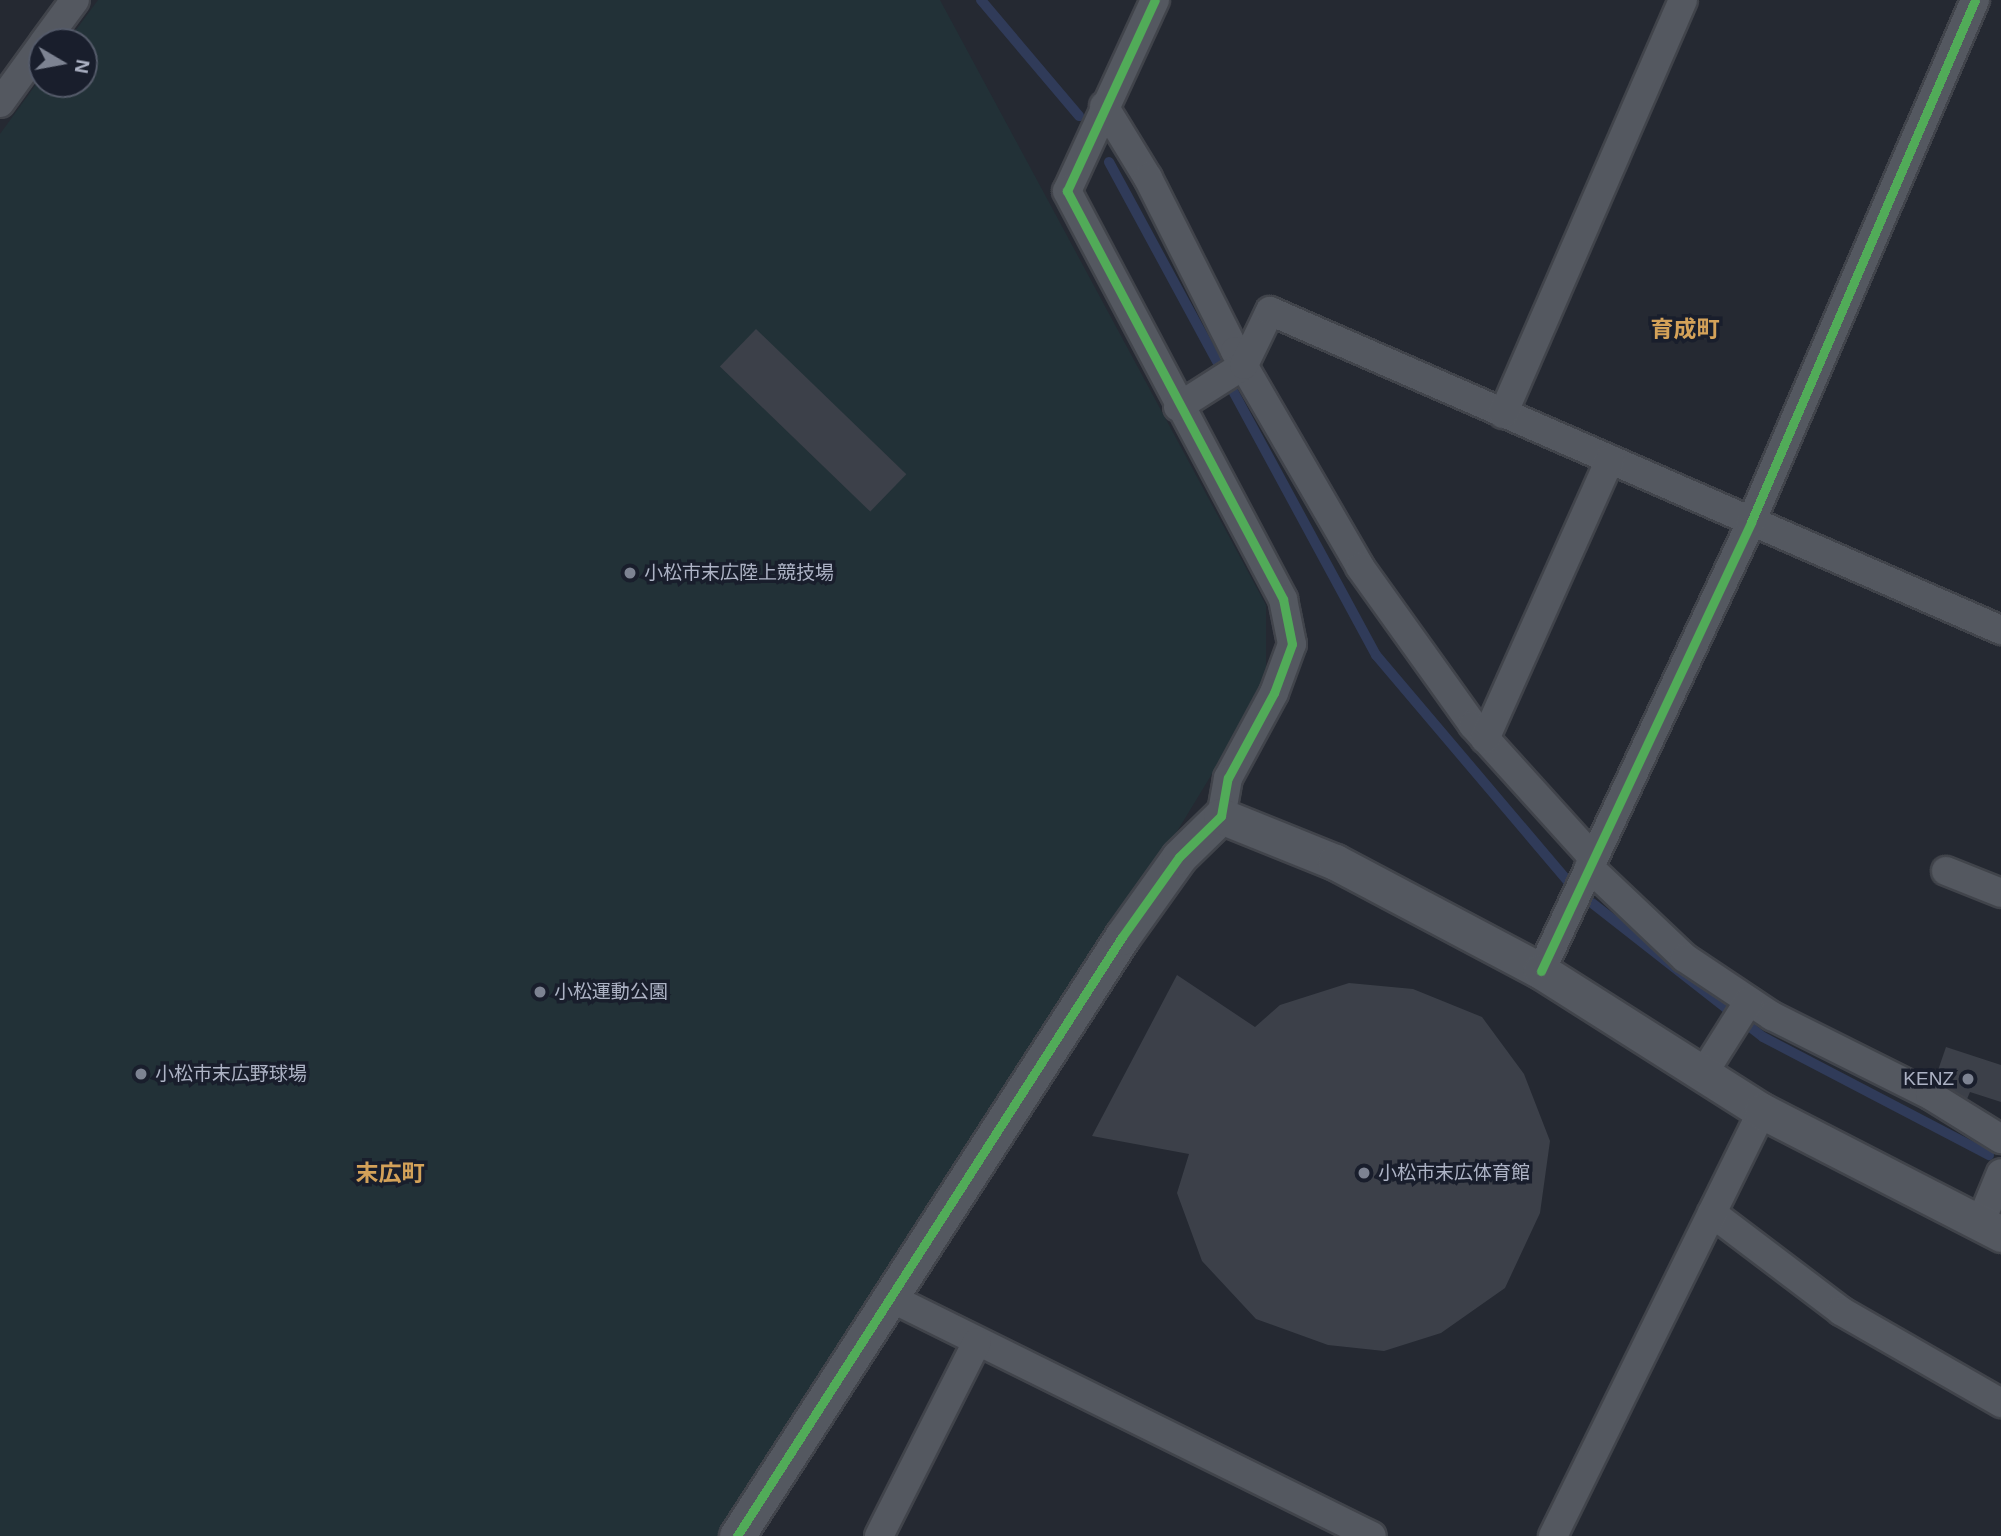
<!DOCTYPE html>
<html>
<head>
<meta charset="utf-8">
<style>
  body { margin:0 }
  #map { position:relative; width:2001px; height:1536px; overflow:hidden; background:#252932; font-family:Arial,"Noto Sans JP",sans-serif }
  div>[style] { position:absolute }
  .green>* { inset:0; background:#223137 }
  .stream>* { height:10px; margin:-5px; padding:0 5px; transform-origin:5px; border-radius:5px; background:#303b59 }
  .building>* { inset:0; background:#3c4049; transform-origin:0 0 }
  .roads { filter:drop-shadow(2px 0 #41444b) drop-shadow(-2px 0 #41444b) drop-shadow(0 2px #41444b) drop-shadow(0 -2px #41444b) }
  .minor>* { height:28px; margin:-14px; padding:0 14px; transform-origin:14px; border-radius:14px; background:#545860 }
  .tertiary>* { height:35px; margin:-17.5px; padding:0 17.5px; transform-origin:17.5px; border-radius:17.5px; background:#545860 }
  .cycleway>* { height:9px; margin:-4.5px; padding:0 4.5px; transform-origin:4.5px; border-radius:4.5px; background:#51ab58 }
  .dots>* { width:19px; height:19px; translate:-50% -50%; box-sizing:border-box; border:4px solid #191e2c; border-radius:50% }
  span { translate:-50% -50%; white-space:nowrap; text-align:center; line-height:1.15; -webkit-text-stroke:7px #191e2c; paint-order:stroke }
  .poi-label { font-size:19px; color:#adb3c5 }
  .left { translate:0 -50%; text-align:left }
  .right { translate:-100% -50%; text-align:right }
  .quarter-label { font-size:23px; color:#d4a259; font-weight:700 }
  .north { position:absolute; left:28px; top:28px; width:70px; height:70px; box-sizing:border-box; background:#191e2c; border:2px solid #545a69; border-radius:50%; rotate:100deg; font-size:19px; font-weight:700; line-height:28px; text-align:center; color:#adb3c5 }
  .north::after { content:''; display:block; margin:auto; width:24px; height:32px; background:#7d8392; clip-path:polygon(50% 0,100% 100%,50% 72%,0 100%) }
</style>
</head>
<body>
<div id="map">
  <div class="green">
    <div style="clip-path:polygon(98px 0,940px 0,1266px 605px,1266px 685px,893px 1299px,737px 1536px,0 1536px,0 134px,42px 76px,42px 84px,84px 84px,84px 42px,67px 42px)"></div>
  </div>
  <div class="stream">
    <div style="left:981px;top:0;width:152px;rotate:49.8deg"></div>
    <div style="left:1109px;top:162px;width:561px;rotate:61.56deg"></div>
    <div style="left:1376px;top:655px;width:297px;rotate:49.7deg"></div>
    <div style="left:1592px;top:903px;width:217px;rotate:38.1deg"></div>
    <div style="left:1763px;top:1037px;width:255px;rotate:27.6deg"></div>
  </div>
  <div class="building">
    <div style="left:756px;top:329px;width:209px;height:52px;rotate:44deg"></div>
    <div style="clip-path:polygon(1177px 975px,1255px 1027px,1280px 1005px,1349px 983px,1413px 989px,1482px 1017px,1524px 1074px,1550px 1141px,1540px 1213px,1505px 1288px,1441px 1333px,1384px 1351px,1328px 1345px,1256px 1319px,1202px 1261px,1177px 1193px,1189px 1154px,1092px 1136px)"></div>
    <div style="clip-path:polygon(1946px 1047px,2001px 1065px,2001px 1102px,1970px 1092px,1967px 1099px,1935px 1079px)"></div>
  </div>
  <div class="roads">
    <div class="minor">
      <div style="left:1155px;top:0;width:210px;rotate:114.7deg"></div>
      <div style="left:1067px;top:191px;width:462px;rotate:62.1deg"></div>
      <div style="left:1283px;top:599px;width:46px;rotate:78.7deg"></div>
      <div style="left:1292px;top:644px;width:52px;rotate:110.2deg"></div>
      <div style="left:1274px;top:693px;width:97px;rotate:118.4deg"></div>
      <div style="left:1228px;top:778px;width:39px;rotate:100deg"></div>
      <div style="left:44px;top:42px;width:52px;rotate:-53.6deg"></div>
      <div style="left:0;top:103px;width:72px;rotate:-54.1deg"></div>
      <div style="left:1104px;top:106px;width:84px;rotate:58.6deg"></div>
      <div style="left:1148px;top:178px;width:194px;rotate:63.3deg"></div>
      <div style="left:1235px;top:351px;width:250px;rotate:59.9deg"></div>
      <div style="left:1360px;top:567px;width:194px;rotate:54.4deg"></div>
      <div style="left:1473px;top:725px;width:179px;rotate:47.9deg"></div>
      <div style="left:1178px;top:407px;width:78px;rotate:-32.5deg"></div>
      <div style="left:1244px;top:365px;width:60px;rotate:-64.3deg"></div>
      <div style="left:1270px;top:311px;width:798px;rotate:23.58deg"></div>
      <div style="left:1503px;top:414px;width:451px;rotate:-66.5deg"></div>
      <div style="left:1485px;top:739px;width:306px;rotate:-65.9deg"></div>
      <div style="left:1589px;top:867px;width:132px;rotate:43.5deg"></div>
      <div style="left:1685px;top:958px;width:105px;rotate:33.7deg"></div>
      <div style="left:1772px;top:1016px;width:177px;rotate:26.6deg"></div>
      <div style="left:1930px;top:1095px;width:84px;rotate:31.8deg"></div>
      <div style="left:1946px;top:871px;width:59px;rotate:21.8deg"></div>
      <div style="left:1541px;top:971px;width:496px;rotate:-64.9deg"></div>
      <div style="left:1751px;top:522px;width:568px;rotate:-66.77deg"></div>
      <div style="left:1703px;top:1074px;width:86px;rotate:-57.8deg"></div>
      <div style="left:1712px;top:1213px;width:162px;rotate:37.2deg"></div>
      <div style="left:1841px;top:1311px;width:185px;rotate:29.9deg"></div>
      <div style="left:1979px;top:1226px;width:57px;rotate:-67.5deg"></div>
      <div style="left:893px;top:1299px;width:534px;rotate:26.33deg"></div>
      <div style="left:879px;top:1536px;width:217px;rotate:-63.2deg"></div>
      <div style="left:1553px;top:1536px;width:474px;rotate:-63.8deg"></div>
    </div>
    <div class="tertiary">
      <div style="left:737px;top:1536px;width:712px;rotate:-57.27deg"></div>
      <div style="left:1122px;top:937px;width:98px;rotate:-54.5deg"></div>
      <div style="left:1179px;top:857px;width:59px;rotate:-44.3deg"></div>
      <div style="left:1221px;top:816px;width:123px;rotate:22deg"></div>
      <div style="left:1335px;top:862px;width:233px;rotate:27.9deg"></div>
      <div style="left:1541px;top:971px;width:262px;rotate:32.4deg"></div>
      <div style="left:1762px;top:1111px;width:269px;rotate:27.2deg"></div>
    </div>
  </div>
  <div class="cycleway">
    <div style="left:1541px;top:971px;width:496px;rotate:-64.9deg"></div>
    <div style="left:1751px;top:522px;width:568px;rotate:-66.77deg"></div>
    <div style="left:737px;top:1536px;width:712px;rotate:-57.27deg"></div>
    <div style="left:1122px;top:937px;width:98px;rotate:-54.5deg"></div>
    <div style="left:1179px;top:857px;width:59px;rotate:-44.3deg"></div>
    <div style="left:1221px;top:816px;width:39px;rotate:-80deg"></div>
    <div style="left:1228px;top:778px;width:97px;rotate:-61.6deg"></div>
    <div style="left:1274px;top:693px;width:52px;rotate:-69.8deg"></div>
    <div style="left:1292px;top:644px;width:46px;rotate:-101.3deg"></div>
    <div style="left:1283px;top:599px;width:462px;rotate:-117.9deg"></div>
    <div style="left:1067px;top:191px;width:210px;rotate:-65.3deg"></div>
  </div>
  <div class="dots">
    <div style="left:630px;top:573px;background:#7d8392"></div>
    <div style="left:540px;top:992px;background:#7d8392"></div>
    <div style="left:141px;top:1074px;background:#7d8392"></div>
    <div style="left:1968px;top:1079px;background:#7d8392"></div>
    <div style="left:1364px;top:1173px;background:#7d8392"></div>
  </div>
  <div class="poi-label">
    <span class="left" style="left:644px;top:573px">小松市末広陸上競技場</span>
    <span class="left" style="left:554px;top:992px">小松運動公園</span>
    <span class="left" style="left:155px;top:1074px">小松市末広野球場</span>
    <span class="right" style="left:1954px;top:1079px">KENZ</span>
    <span class="left" style="left:1378px;top:1173px">小松市末広体育館</span>
  </div>
  <div class="quarter-label">
    <span style="left:1685px;top:329px">育成町</span>
    <span style="left:390px;top:1173px">末広町</span>
  </div>
  <div class="north">N</div>
</div>
</body>
</html>
